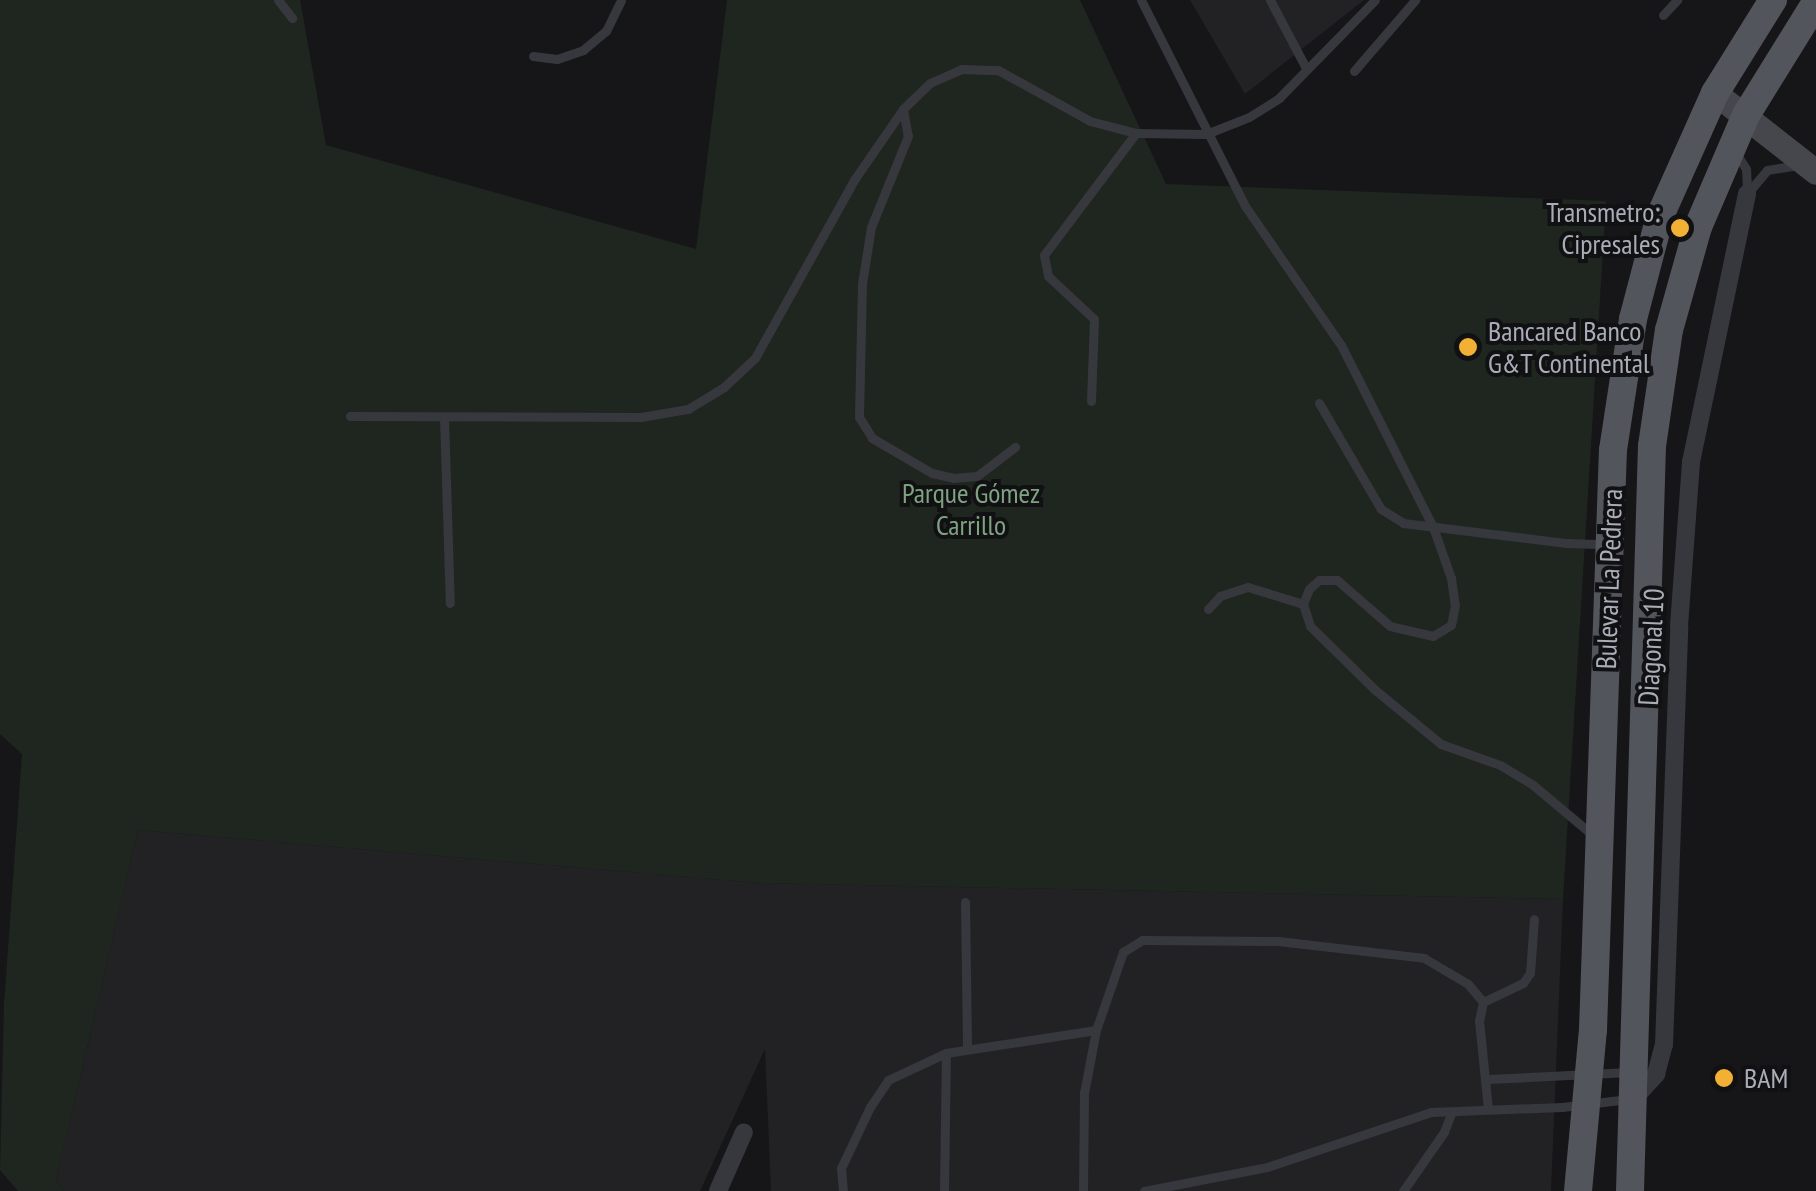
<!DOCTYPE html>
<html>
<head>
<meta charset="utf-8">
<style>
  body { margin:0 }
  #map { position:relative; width:1816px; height:1191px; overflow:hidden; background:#161618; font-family:"PT Sans Narrow",sans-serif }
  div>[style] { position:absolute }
  .built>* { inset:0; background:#222225 }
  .green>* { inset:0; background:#1e261f }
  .lane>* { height:9px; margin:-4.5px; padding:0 4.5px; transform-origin:4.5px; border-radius:4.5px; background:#37383d }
  .street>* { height:18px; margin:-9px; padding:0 9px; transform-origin:9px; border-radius:9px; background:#37383d }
  .secondary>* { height:25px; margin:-12.5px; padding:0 12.5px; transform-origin:12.5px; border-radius:12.5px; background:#45474d }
  .primary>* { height:28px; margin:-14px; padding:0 14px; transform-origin:14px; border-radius:14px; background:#53555c }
  .dots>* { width:28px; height:28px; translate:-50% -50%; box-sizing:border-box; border:5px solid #111113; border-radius:50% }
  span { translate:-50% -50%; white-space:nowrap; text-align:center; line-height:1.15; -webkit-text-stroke:8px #111113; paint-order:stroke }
  .poi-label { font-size:28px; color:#a8adb8 }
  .right { translate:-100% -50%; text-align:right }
  .left { translate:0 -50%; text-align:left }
  .park-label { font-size:28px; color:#7fa381 }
  .street-label { font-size:28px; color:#a8adb8 }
</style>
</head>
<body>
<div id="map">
  <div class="built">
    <div style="clip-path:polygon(1190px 0,1364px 0,1245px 94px)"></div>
    <div style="clip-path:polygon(138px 830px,760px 883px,1563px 899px,1551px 1191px,771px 1191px,765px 1049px,700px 1191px,64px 1191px,56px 1181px)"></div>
  </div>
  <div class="green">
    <div style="clip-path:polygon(0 0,300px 0,326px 145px,696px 249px,727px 0,1080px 0,1166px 184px,1606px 201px,1563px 899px,760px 883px,138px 830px,56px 1181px,64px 1191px,18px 1191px,0 1170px,4px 1004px,22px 754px,0 734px)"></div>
  </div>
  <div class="lane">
    <div style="left:278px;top:0;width:23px;rotate:52deg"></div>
    <div style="left:1141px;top:0;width:231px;rotate:63.2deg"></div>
    <div style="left:1245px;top:206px;width:169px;rotate:55.4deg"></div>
    <div style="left:1341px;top:345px;width:204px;rotate:63.2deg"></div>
    <div style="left:1433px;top:527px;width:54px;rotate:70.6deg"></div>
    <div style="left:1451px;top:578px;width:27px;rotate:82deg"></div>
    <div style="left:1455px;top:605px;width:20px;rotate:101deg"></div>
    <div style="left:1451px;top:625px;width:21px;rotate:149deg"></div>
    <div style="left:1433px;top:636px;width:44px;rotate:-166.9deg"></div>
    <div style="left:1390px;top:626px;width:70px;rotate:-139deg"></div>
    <div style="left:1337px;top:580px;width:18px;rotate:180deg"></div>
    <div style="left:1319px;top:580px;width:13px;rotate:138deg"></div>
    <div style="left:1309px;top:589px;width:16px;rotate:112deg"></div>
    <div style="left:1303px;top:604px;width:23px;rotate:72deg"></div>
    <div style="left:1310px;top:626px;width:90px;rotate:44.5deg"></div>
    <div style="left:1374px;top:689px;width:87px;rotate:39.4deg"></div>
    <div style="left:1441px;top:744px;width:63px;rotate:19.6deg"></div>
    <div style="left:1500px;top:765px;width:39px;rotate:31deg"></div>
    <div style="left:1533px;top:785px;width:81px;rotate:40deg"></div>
    <div style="left:1270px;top:0;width:77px;rotate:62.1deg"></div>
    <div style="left:1663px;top:15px;width:21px;rotate:-47deg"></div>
    <div style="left:533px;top:56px;width:24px;rotate:7deg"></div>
    <div style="left:557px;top:59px;width:28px;rotate:-19deg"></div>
    <div style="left:583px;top:50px;width:30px;rotate:-40deg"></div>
    <div style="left:606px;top:31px;width:34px;rotate:-64deg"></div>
    <div style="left:1354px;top:71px;width:94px;rotate:-49.3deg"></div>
    <div style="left:903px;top:109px;width:27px;rotate:80deg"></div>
    <div style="left:908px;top:136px;width:98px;rotate:112.1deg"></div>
    <div style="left:871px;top:227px;width:58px;rotate:99deg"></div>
    <div style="left:862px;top:284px;width:133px;rotate:91.3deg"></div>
    <div style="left:859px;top:417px;width:25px;rotate:58deg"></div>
    <div style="left:872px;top:438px;width:69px;rotate:30.3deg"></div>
    <div style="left:932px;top:473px;width:22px;rotate:13deg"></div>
    <div style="left:953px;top:478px;width:24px;rotate:-5deg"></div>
    <div style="left:977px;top:476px;width:48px;rotate:-37.3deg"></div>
    <div style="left:1737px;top:155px;width:17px;rotate:57deg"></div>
    <div style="left:1746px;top:169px;width:22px;rotate:87deg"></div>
    <div style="left:1747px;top:194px;width:31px;rotate:-50deg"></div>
    <div style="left:1767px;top:170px;width:30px;rotate:-9deg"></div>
    <div style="left:1091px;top:401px;width:82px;rotate:-87.9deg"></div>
    <div style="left:1094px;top:319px;width:63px;rotate:-136.9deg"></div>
    <div style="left:1048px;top:276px;width:21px;rotate:-101deg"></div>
    <div style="left:1044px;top:255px;width:153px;rotate:-53deg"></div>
    <div style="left:1319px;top:403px;width:123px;rotate:59.7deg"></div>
    <div style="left:1381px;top:509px;width:26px;rotate:32deg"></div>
    <div style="left:1403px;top:523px;width:165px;rotate:7deg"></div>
    <div style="left:1567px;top:543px;width:38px;rotate:2deg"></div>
    <div style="left:350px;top:416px;width:291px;rotate:0.2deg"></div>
    <div style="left:641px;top:417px;width:48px;rotate:-9.7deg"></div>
    <div style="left:688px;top:409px;width:42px;rotate:-31.4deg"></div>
    <div style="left:724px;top:387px;width:42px;rotate:-43.1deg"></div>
    <div style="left:755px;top:358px;width:204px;rotate:-60.9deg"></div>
    <div style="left:854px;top:180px;width:86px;rotate:-55.4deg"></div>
    <div style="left:903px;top:109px;width:37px;rotate:-44deg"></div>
    <div style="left:930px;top:83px;width:35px;rotate:-24deg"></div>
    <div style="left:962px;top:69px;width:36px;rotate:2deg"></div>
    <div style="left:998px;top:70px;width:105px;rotate:29deg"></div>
    <div style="left:1090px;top:121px;width:48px;rotate:14.6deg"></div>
    <div style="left:1136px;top:133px;width:70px;rotate:0.8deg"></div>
    <div style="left:1206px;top:134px;width:46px;rotate:-21.6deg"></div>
    <div style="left:1249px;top:117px;width:36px;rotate:-32deg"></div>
    <div style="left:1279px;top:98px;width:137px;rotate:-45.6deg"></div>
    <div style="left:444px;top:417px;width:186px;rotate:88.2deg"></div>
    <div style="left:1208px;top:609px;width:18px;rotate:-47deg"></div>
    <div style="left:1220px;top:596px;width:29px;rotate:-18deg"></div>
    <div style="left:1248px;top:587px;width:58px;rotate:17.2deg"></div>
    <div style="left:965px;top:902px;width:146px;rotate:89.2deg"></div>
    <div style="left:1488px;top:1079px;width:142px;rotate:-2.8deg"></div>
    <div style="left:1488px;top:1109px;width:88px;rotate:-95.8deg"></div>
    <div style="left:1479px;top:1021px;width:19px;rotate:-78deg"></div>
    <div style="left:1483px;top:1002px;width:44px;rotate:-25.4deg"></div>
    <div style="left:1523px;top:983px;width:12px;rotate:-55deg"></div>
    <div style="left:1530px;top:973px;width:54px;rotate:-85.8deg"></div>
    <div style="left:843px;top:1191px;width:23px;rotate:-95deg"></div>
    <div style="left:841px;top:1168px;width:68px;rotate:-64.6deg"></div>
    <div style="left:870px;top:1107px;width:32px;rotate:-56deg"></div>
    <div style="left:888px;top:1080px;width:64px;rotate:-25deg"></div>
    <div style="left:944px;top:1191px;width:138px;rotate:-89.2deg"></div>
    <div style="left:946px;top:1053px;width:152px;rotate:-8.7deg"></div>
    <div style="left:1083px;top:1191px;width:98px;rotate:-89.4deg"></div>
    <div style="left:1084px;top:1093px;width:64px;rotate:-79.2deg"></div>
    <div style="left:1096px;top:1030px;width:83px;rotate:-70.9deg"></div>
    <div style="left:1123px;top:952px;width:22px;rotate:-32deg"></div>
    <div style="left:1142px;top:940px;width:136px;rotate:0.4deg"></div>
    <div style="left:1278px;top:941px;width:147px;rotate:6.6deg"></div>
    <div style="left:1424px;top:958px;width:51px;rotate:30.6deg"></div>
    <div style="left:1468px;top:984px;width:23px;rotate:50deg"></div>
    <div style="left:1144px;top:1191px;width:125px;rotate:-11deg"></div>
    <div style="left:1267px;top:1167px;width:173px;rotate:-18.5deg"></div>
    <div style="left:1431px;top:1112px;width:131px;rotate:-2.2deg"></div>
    <div style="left:1562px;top:1107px;width:67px;rotate:-6.8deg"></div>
    <div style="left:1403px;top:1191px;width:72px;rotate:-55.2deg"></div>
    <div style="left:1444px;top:1132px;width:22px;rotate:-69deg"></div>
  </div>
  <div class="street">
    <div style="left:1634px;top:1098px;width:33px;rotate:-47deg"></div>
    <div style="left:1656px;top:1074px;width:30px;rotate:-75deg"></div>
    <div style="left:1664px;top:1045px;width:419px;rotate:-87.9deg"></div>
    <div style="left:1679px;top:626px;width:164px;rotate:-85.8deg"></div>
    <div style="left:1691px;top:462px;width:274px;rotate:-78.2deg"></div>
    <div style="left:718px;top:1191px;width:64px;rotate:-66.2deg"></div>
  </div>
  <div class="secondary">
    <div style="left:1715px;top:93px;width:128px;rotate:38deg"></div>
  </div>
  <div class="primary">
    <div style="left:1578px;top:1191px;width:162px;rotate:-84.7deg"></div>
    <div style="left:1593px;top:1030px;width:580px;rotate:-88.03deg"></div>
    <div style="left:1613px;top:450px;width:133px;rotate:-81.3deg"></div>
    <div style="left:1633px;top:319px;width:106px;rotate:-75.3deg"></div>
    <div style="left:1660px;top:216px;width:135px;rotate:-65.9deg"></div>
    <div style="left:1715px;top:93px;width:110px;rotate:-58.1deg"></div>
    <div style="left:1630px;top:1191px;width:745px;rotate:-88.31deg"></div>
    <div style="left:1652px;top:446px;width:117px;rotate:-81.7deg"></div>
    <div style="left:1669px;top:330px;width:107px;rotate:-74.3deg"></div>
    <div style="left:1698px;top:227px;width:122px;rotate:-66.8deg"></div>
    <div style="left:1746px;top:115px;width:133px;rotate:-58.2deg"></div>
  </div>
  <div class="dots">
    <div style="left:1680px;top:228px;background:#f2b134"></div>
    <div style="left:1468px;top:347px;background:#f2b134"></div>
    <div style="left:1724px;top:1078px;background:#f2b134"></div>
  </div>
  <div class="poi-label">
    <span class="right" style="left:1660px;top:228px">Transmetro:<br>Cipresales</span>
    <span class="left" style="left:1488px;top:347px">Bancared Banco<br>G&amp;T Continental</span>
    <span class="left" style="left:1744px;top:1078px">BAM</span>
  </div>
  <div class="park-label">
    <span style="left:971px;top:509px">Parque Gómez<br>Carrillo</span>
  </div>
  <div class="street-label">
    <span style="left:1609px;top:579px;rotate:-88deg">Bulevar La Pedrera</span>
    <span style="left:1651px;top:647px;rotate:-87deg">Diagonal 10</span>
  </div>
</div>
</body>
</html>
